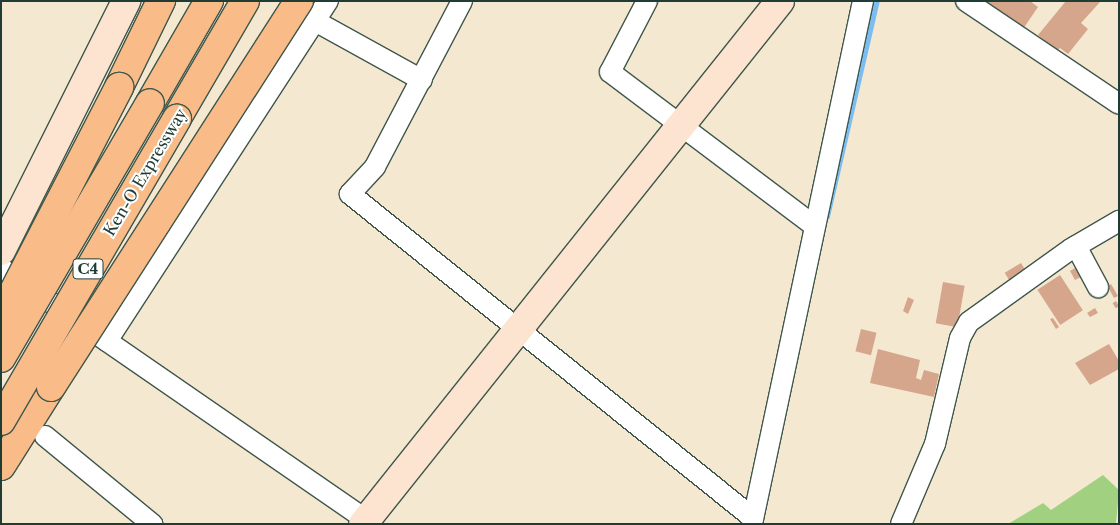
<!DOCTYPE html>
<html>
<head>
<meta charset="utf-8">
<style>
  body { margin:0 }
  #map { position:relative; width:1120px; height:525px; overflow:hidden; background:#f5e8d1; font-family:"Libre Caslon Text",serif }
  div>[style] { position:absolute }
  .green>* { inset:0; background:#a1d180 }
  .stream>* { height:5.5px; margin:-2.75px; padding:0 2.75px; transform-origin:2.75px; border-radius:2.75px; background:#7bbdf0 }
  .building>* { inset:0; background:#d5a68b; transform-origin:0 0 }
  .roads { filter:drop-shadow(1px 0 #3f574c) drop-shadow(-1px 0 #3f574c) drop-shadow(0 1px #3f574c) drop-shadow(0 -1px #3f574c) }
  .street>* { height:20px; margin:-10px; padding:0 10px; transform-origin:10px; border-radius:10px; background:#fff }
  .secondary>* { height:28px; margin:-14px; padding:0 14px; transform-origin:14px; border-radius:14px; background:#fde4d0 }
  .highway>* { height:28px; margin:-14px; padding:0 14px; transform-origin:14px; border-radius:14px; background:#f9bc89 }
  .bridges { filter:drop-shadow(1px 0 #3f574c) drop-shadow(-1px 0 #3f574c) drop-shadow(0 1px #3f574c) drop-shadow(0 -1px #3f574c) }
  .highway-bridge>* { height:28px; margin:-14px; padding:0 14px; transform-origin:14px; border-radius:14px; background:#f9bc89 }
  span { translate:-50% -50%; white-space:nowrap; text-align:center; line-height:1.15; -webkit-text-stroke:4px #fff; paint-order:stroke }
  .shield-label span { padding:1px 4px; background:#fff; border:1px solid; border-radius:4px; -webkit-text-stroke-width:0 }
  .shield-label { font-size:15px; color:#1f3d34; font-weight:700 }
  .street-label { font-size:16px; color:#1f3d34 }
  .frame { position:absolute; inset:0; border:2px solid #1f3d34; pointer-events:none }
</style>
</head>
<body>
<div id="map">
  <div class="green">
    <div style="clip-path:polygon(1103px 475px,1119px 490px,1116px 524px,1008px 524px,1043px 503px,1051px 510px)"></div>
  </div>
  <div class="stream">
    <div style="left:827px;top:217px;width:222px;rotate:-77deg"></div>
  </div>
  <div class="building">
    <div style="clip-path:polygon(987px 1px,1030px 1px,1038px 7px,1023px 29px,985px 5px)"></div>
    <div style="clip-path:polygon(1066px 1px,1101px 1px,1081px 23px,1088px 29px,1068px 54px,1060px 48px,1057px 51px,1038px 35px)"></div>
    <div style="left:1021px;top:263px;width:12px;height:19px;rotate:59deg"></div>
    <div style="clip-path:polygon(1075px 268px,1081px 277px,1075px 280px,1070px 271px)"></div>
    <div style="left:1060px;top:275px;width:42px;height:27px;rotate:57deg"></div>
    <div style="left:943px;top:282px;width:22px;height:42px;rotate:10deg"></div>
    <div style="clip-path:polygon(1111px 284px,1118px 296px,1114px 298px,1108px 287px)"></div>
    <div style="clip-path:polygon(908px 297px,914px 300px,908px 314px,903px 311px)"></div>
    <div style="left:1116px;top:301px;width:6px;height:4px;rotate:59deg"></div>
    <div style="clip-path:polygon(1095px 308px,1098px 313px,1090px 317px,1087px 313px)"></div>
    <div style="clip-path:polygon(1053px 318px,1059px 327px,1056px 329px,1050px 319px)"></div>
    <div style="left:861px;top:329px;width:16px;height:23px;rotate:14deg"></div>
    <div style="clip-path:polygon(1109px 344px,1119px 361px,1119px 369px,1090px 385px,1075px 363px)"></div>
    <div style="clip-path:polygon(878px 349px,920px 360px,916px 378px,921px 380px,924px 370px,939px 374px,934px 397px,870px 383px)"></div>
  </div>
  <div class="roads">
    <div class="street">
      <div style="left:462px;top:1px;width:187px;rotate:117.7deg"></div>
      <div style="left:375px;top:167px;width:37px;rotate:133deg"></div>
      <div style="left:350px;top:194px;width:517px;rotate:38.8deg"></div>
      <div style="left:647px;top:1px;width:80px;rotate:117.5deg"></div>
      <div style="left:610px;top:72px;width:256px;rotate:37deg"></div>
      <div style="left:966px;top:1px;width:184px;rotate:33.9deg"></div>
      <div style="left:315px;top:21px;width:122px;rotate:28.9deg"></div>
      <div style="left:1076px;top:246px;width:47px;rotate:61.8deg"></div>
      <div style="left:1px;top:268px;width:435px;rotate:34.6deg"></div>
      <div style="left:359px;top:515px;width:12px;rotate:48deg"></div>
      <div style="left:107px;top:341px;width:406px;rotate:-57deg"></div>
      <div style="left:45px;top:436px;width:139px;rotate:39.4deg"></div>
      <div style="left:752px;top:524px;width:535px;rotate:-78.02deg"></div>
      <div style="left:901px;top:524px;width:87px;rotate:-67deg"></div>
      <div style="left:935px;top:444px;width:109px;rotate:-76.7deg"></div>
      <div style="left:960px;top:338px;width:18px;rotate:-61deg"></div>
      <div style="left:969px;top:322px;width:125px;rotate:-35.6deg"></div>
      <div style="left:1071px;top:249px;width:56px;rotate:-30.3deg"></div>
    </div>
    <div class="secondary">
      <div style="left:1px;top:251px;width:280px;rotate:-63.4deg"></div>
      <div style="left:363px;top:524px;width:669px;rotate:-51.43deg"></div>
    </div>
    <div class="highway">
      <div style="left:119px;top:87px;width:96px;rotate:-64deg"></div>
      <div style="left:150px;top:103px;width:118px;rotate:-60deg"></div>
      <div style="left:177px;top:118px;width:135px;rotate:-59.8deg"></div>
      <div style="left:1px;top:466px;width:93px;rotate:-57.7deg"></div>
    </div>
  </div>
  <div class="bridges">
    <div class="highway-bridge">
      <div style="left:1px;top:316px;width:258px;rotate:-62.7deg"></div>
      <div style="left:1px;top:358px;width:295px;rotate:-59.7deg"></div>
      <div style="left:51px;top:387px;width:459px;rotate:-57.3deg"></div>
      <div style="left:1px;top:421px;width:350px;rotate:-59.8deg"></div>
    </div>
  </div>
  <div class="shield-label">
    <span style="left:88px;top:269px">C4</span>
  </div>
  <div class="street-label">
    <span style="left:145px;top:172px;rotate:-59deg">Ken-O Expressway</span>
  </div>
  <div class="frame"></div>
</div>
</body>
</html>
